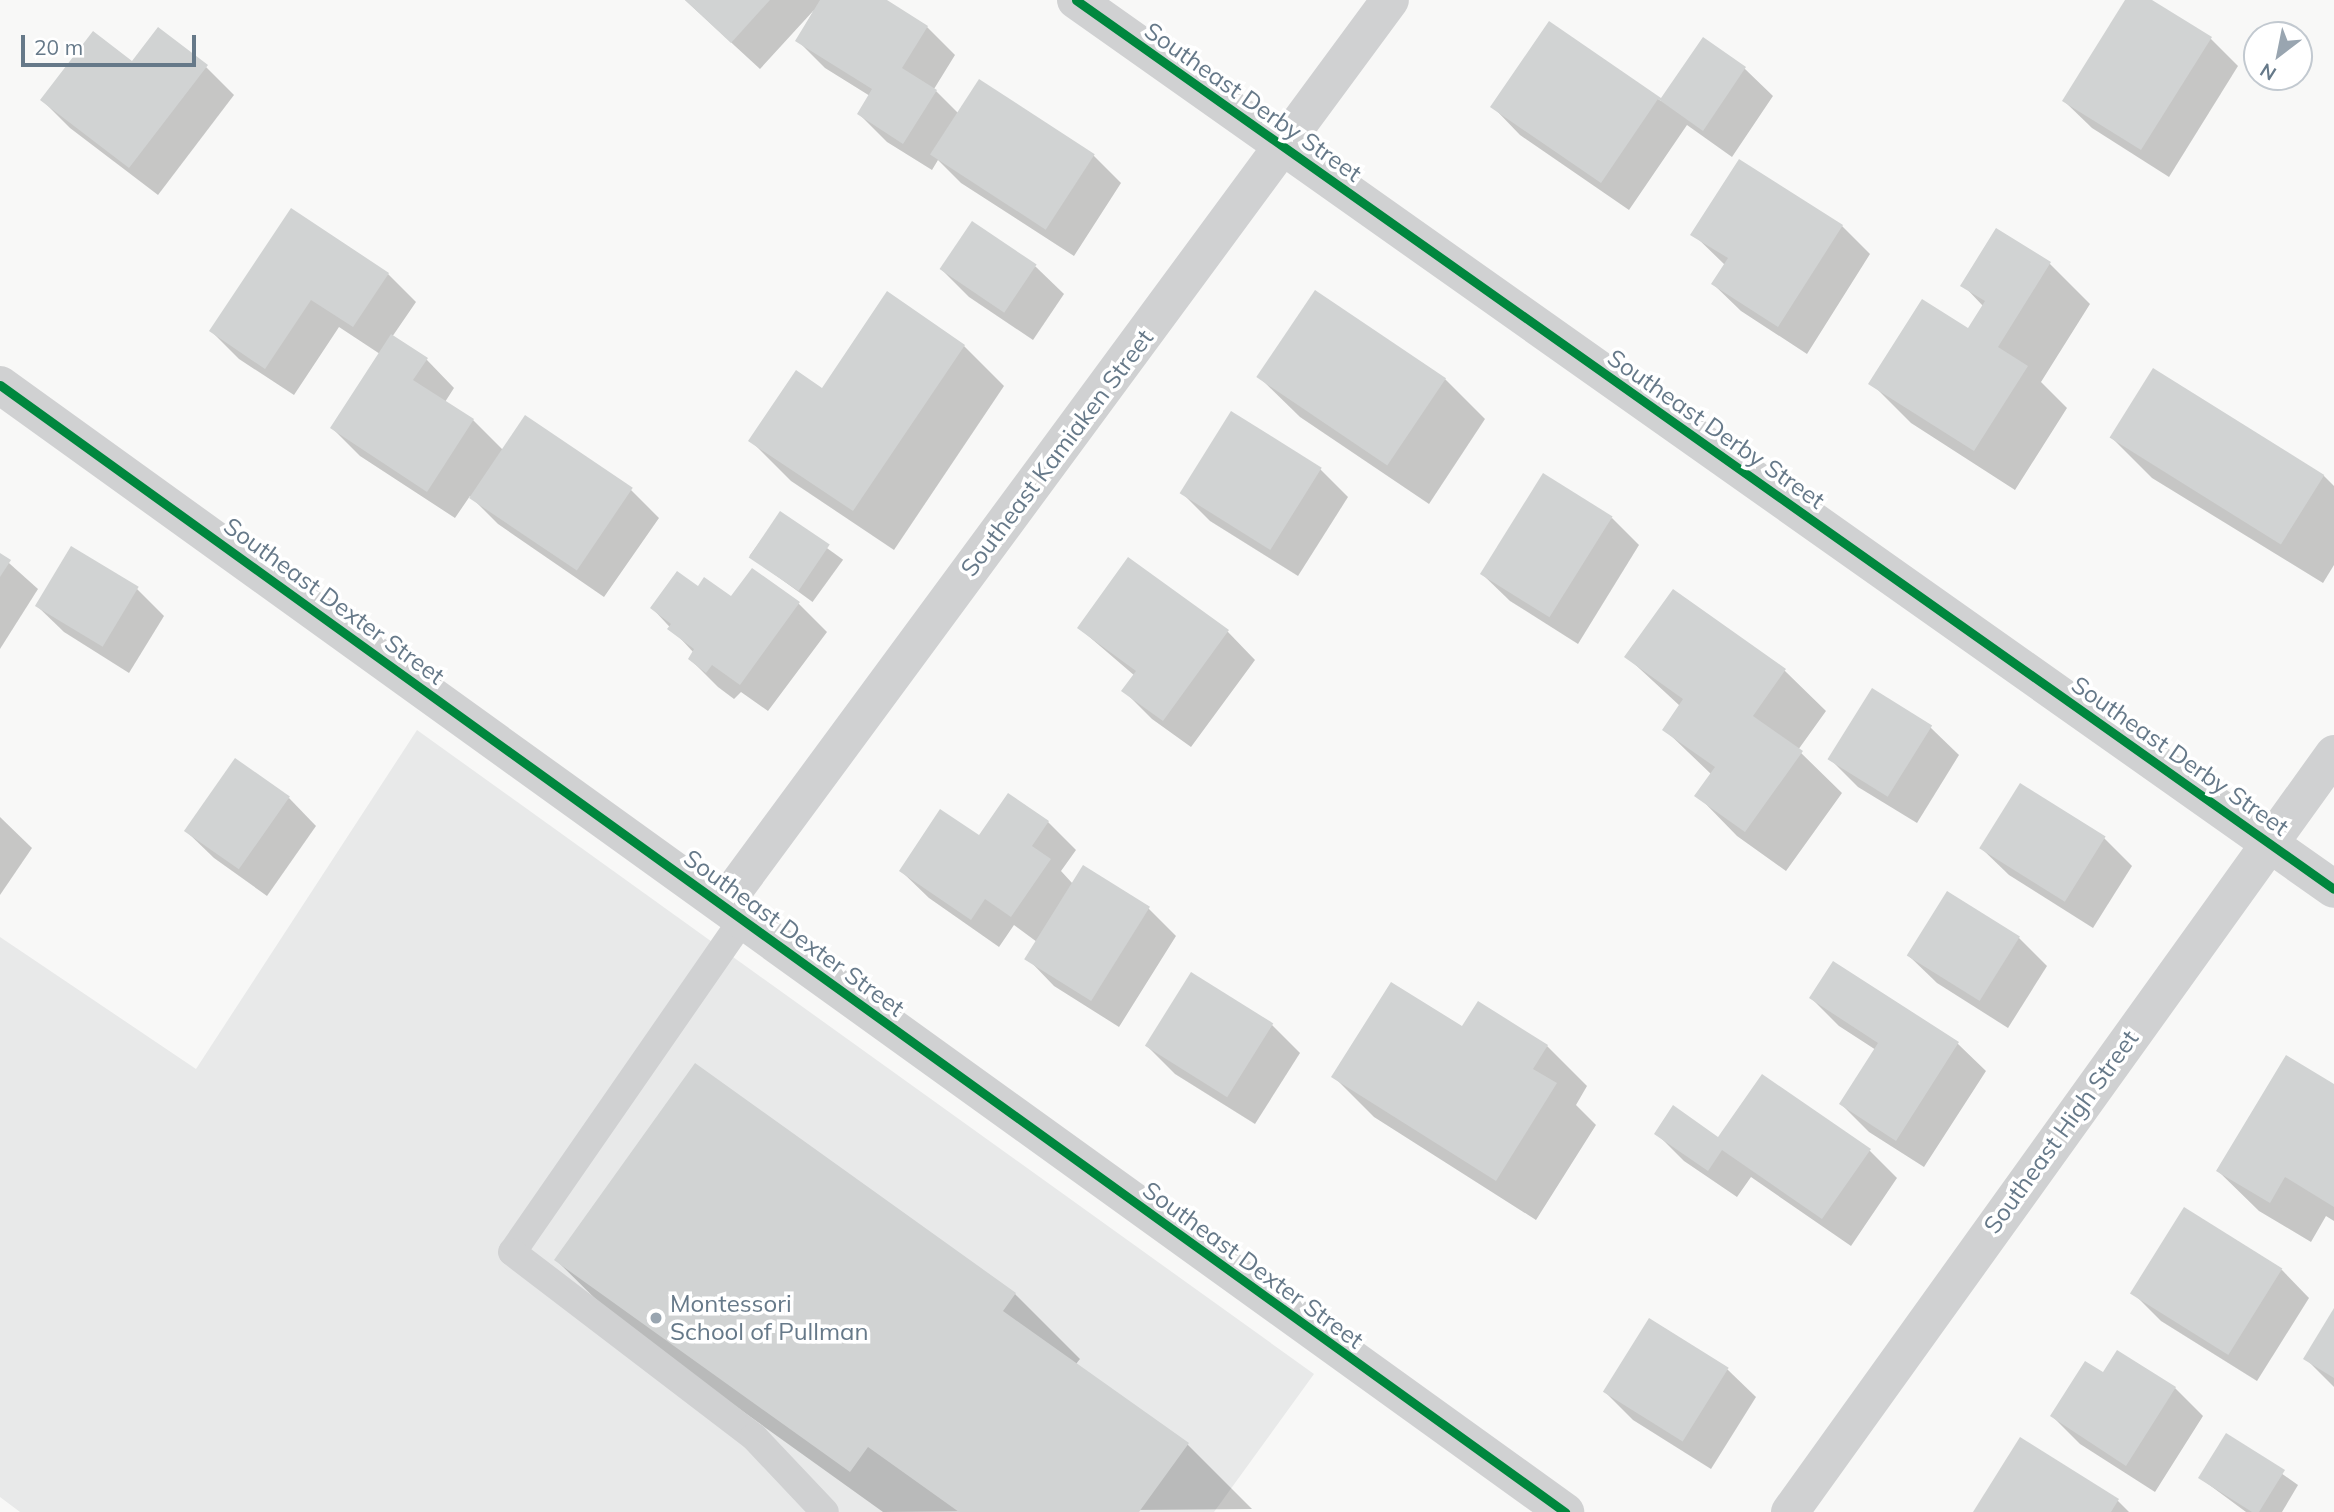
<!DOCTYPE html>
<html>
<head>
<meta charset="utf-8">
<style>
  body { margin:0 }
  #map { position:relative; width:2334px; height:1512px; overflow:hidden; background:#f8f8f7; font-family:Mulish,sans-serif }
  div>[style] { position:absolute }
  .built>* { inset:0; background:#e8e9e9 }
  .shadow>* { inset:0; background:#0003; transform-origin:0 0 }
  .building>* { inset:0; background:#d1d3d3; transform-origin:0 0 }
  .lane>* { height:28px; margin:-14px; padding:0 14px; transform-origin:14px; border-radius:14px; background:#d0d1d2 }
  .street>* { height:38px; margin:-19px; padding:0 19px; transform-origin:19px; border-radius:19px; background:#d0d1d2 }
  .cycleway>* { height:9px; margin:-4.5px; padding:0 4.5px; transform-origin:4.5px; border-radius:4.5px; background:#00873e }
  .dots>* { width:19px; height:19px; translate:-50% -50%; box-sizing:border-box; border:4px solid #fff; border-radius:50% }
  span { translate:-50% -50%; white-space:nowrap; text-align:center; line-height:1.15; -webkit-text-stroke:7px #fff; paint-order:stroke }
  .street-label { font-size:24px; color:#667989 }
  .poi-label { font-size:24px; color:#667989 }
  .left { translate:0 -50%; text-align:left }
  .north { position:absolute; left:2243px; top:21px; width:70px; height:70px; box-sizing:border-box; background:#fff; border:2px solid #c2c9d0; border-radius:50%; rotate:212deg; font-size:19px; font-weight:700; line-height:28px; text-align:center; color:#667989 }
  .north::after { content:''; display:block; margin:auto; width:24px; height:32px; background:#99a5b0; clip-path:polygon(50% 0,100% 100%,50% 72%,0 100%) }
  .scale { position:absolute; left:21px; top:35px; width:175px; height:32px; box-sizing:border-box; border:4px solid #667989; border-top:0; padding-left:9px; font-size:21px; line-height:24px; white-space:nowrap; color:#667989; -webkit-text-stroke:5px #fff; paint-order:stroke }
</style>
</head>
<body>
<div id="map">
  <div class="built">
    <div style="clip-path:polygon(417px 730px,1314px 1374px,1214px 1512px,20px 1512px,0 1497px,0 937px,196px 1069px)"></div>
  </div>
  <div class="shadow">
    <div style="clip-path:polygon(685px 0,884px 0,927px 27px,955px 55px,934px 89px,959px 114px,1093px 155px,1121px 183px,1074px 256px,961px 183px,938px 160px,932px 170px,887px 142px,859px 114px,870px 96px,825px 68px,797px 40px,814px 10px,760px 69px)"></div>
    <div style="clip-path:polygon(2127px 0,2149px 0,2210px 38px,2238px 66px,2169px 177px,2092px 128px,2064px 101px)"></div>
    <div style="clip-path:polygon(1550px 23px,1661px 101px,1703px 39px,1745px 69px,1773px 96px,1732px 157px,1687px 125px,1629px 210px,1520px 135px,1493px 107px)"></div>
    <div style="clip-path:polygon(132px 63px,206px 67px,234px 95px,158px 195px,70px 128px,42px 100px)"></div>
    <div style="clip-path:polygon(1740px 161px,1842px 226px,1870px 254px,1807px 354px,1741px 311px,1713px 284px,1725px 265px,1693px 234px)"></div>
    <div style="clip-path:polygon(973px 223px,1036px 267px,1064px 294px,1033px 340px,969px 297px,941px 269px)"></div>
    <div style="clip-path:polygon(1997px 230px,2050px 264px,2090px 304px,2041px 382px,2067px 408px,2015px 490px,1911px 423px,1871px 383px,1968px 330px,1983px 306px,1963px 285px)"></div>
    <div style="clip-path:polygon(388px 274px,416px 302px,392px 337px,427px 360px,454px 388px,445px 402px,473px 420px,503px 450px,526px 417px,631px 490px,659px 518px,604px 597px,498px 524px,470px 496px,455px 518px,360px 456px,332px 428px,380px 354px,339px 327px,294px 395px,239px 359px,211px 331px)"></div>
    <div style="clip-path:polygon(964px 346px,1004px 386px,894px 550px,791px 481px,751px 441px,822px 390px)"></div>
    <div style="clip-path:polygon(1259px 377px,1445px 379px,1485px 419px,1429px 504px,1300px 417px)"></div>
    <div style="clip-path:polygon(2112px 438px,2324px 476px,2334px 486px,2334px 565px,2323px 583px,2152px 478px)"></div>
    <div style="clip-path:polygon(1320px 469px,1348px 497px,1298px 576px,1210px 521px,1182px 493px)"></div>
    <div style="left:780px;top:514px;width:78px;height:52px;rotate:36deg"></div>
    <div style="clip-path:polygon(1612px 518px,1639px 545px,1578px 644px,1510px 601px,1482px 574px)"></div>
    <div style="clip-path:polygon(0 555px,38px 589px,0 649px)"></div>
    <div style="clip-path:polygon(752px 570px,799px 604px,827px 632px,768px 711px,741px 692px,734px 699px,718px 687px,690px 659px,694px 653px,652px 608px,698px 589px,731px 598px)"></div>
    <div style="clip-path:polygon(137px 589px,164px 616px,129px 673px,64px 632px,36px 605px)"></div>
    <div style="clip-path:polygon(1673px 592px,1785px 671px,1826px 711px,1798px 750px,1842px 793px,1786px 871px,1737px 836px,1697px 795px,1712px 775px,1664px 729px,1680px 706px,1627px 657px)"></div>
    <div style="clip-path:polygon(1079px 628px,1228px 632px,1255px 660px,1191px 747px,1152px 719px,1124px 691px,1135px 676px)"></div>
    <div style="clip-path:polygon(1873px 691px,1931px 728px,1959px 755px,1917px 823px,1858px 787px,1830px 759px)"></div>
    <div style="clip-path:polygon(289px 798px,316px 826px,267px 896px,214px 858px,186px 831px)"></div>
    <div style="clip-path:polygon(0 817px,32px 848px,0 895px)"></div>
    <div style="clip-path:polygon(1048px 822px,1076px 850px,1061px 871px,1073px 884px,1148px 908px,1176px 936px,1119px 1027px,1054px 986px,1027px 958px,1037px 942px,1014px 925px,999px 947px,929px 898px,901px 871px,979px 838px)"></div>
    <div style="clip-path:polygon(2104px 838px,2132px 866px,2093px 928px,2009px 875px,1981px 848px)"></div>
    <div style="clip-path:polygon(1948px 893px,2019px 938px,2047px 966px,2008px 1028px,1937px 983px,1909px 956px)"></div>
    <div style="clip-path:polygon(1811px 998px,1958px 1044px,1986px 1071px,1924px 1167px,1869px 1132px,1841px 1104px,1876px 1050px,1839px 1026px)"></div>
    <div style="clip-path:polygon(1272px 1025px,1300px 1053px,1255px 1124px,1175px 1074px,1147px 1046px)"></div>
    <div style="clip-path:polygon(1463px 1029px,1547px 1046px,1587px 1086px,1576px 1105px,1596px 1125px,1536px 1220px,1374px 1117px,1334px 1077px)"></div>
    <div style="clip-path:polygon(2334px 1086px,2334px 1221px,2326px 1216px,2311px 1242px,2259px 1211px,2218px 1171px)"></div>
    <div style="clip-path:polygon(1656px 1133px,1870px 1151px,1897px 1178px,1851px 1246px,1751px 1177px,1737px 1197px,1684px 1161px)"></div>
    <div style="clip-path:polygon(556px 1260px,1015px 1294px,1080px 1359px,1076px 1364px,1187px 1444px,1252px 1509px,883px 1512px,621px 1324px)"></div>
    <div style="clip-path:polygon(2282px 1270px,2309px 1298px,2257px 1381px,2161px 1321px,2133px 1293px)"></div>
    <div style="clip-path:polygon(2334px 1312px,2334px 1387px,2305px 1358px)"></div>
    <div style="clip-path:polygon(1650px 1320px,1728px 1370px,1756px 1397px,1711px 1469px,1633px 1420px,1605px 1392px)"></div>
    <div style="clip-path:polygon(2118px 1352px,2175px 1388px,2203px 1416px,2155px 1492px,2080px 1444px,2052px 1416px,2104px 1375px)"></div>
    <div style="clip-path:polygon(2227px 1435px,2298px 1485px,2282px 1512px,2246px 1512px,2200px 1478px)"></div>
    <div style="clip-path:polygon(2118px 1501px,2129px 1512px,1975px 1512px)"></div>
  </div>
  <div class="building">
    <div style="clip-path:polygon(685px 0,770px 0,731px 43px)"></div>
    <div style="clip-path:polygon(820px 0,887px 0,928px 26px,902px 68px,937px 90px,903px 144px,857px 114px,872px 89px,795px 41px)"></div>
    <div style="clip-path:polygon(2125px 0,2152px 0,2212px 37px,2141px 150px,2062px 101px)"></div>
    <div style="clip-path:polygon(1549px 21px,1661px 98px,1703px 37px,1746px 67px,1703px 131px,1658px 99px,1601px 183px,1490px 107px)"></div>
    <div style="clip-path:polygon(158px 27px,208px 65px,129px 168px,40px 100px,93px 31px,132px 61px)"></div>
    <div style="left:979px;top:79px;width:138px;height:90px;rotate:33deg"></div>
    <div style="clip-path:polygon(1739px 159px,1843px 225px,1778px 327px,1711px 284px,1728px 258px,1690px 235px)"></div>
    <div style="clip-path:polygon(291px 208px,389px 273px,353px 327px,311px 300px,265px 369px,209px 331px)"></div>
    <div style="left:972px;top:221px;width:78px;height:58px;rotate:34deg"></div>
    <div style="clip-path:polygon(1996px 228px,2051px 262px,1998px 347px,2028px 366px,1974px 451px,1868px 384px,1922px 299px,1968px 328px,1985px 301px,1960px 286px)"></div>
    <div style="left:1315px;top:290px;width:158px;height:105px;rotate:34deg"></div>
    <div style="clip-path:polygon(887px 291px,965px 345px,853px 511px,748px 441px,796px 370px,822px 388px)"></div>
    <div style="clip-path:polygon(391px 334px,428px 358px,413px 380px,474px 419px,427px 492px,330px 428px)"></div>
    <div style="left:2153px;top:368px;width:202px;height:82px;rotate:32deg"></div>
    <div style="left:1231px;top:411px;width:107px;height:97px;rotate:32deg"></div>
    <div style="left:525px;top:415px;width:130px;height:100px;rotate:34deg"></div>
    <div style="left:1543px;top:473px;width:82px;height:119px;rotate:32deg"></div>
    <div style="left:780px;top:511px;width:60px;height:56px;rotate:34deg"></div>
    <div style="left:71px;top:546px;width:79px;height:70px;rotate:31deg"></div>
    <div style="clip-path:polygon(0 553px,11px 560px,0 577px)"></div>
    <div style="clip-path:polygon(1128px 557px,1229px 630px,1163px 721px,1121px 691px,1136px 671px,1077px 628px)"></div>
    <div style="clip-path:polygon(752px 568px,800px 602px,740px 685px,712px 665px,706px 673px,688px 659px,694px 649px,667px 629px,671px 624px,650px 608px,677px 571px,698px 586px,704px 577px,731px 596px)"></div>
    <div style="clip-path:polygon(1673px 589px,1786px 669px,1753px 716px,1803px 751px,1745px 832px,1694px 796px,1715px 767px,1662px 730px,1683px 699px,1624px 657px)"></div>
    <div style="left:1872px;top:688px;width:71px;height:84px;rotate:32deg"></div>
    <div style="left:235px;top:758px;width:67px;height:89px;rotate:35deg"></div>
    <div style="left:2020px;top:783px;width:101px;height:77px;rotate:32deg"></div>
    <div style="clip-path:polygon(1008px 793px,1049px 821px,1032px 846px,1051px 859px,1011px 917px,985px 899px,971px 920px,899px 871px,940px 809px,979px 835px)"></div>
    <div style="left:1083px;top:865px;width:79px;height:111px;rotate:32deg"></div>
    <div style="left:1947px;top:891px;width:86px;height:76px;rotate:32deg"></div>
    <div style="clip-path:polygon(1833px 961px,1959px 1042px,1896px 1141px,1839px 1104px,1878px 1043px,1809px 998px)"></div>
    <div style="left:1191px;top:972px;width:97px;height:87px;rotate:32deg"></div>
    <div style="clip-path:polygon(1391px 982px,1462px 1026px,1478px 1001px,1548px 1045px,1533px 1069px,1557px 1083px,1496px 1181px,1331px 1077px)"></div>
    <div style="clip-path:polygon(2286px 1055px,2334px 1084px,2334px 1207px,2285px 1177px,2270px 1203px,2216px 1171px)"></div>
    <div style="clip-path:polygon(695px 1063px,1016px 1293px,1003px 1311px,1189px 1443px,1139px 1512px,959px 1512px,868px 1447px,850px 1472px,554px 1260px)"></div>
    <div style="clip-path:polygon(1762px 1074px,1871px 1149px,1822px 1219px,1722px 1150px,1708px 1171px,1654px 1134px,1673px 1105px,1718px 1137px)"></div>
    <div style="left:2184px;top:1207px;width:116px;height:102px;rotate:32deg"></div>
    <div style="clip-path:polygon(2334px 1308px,2334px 1378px,2303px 1359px)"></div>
    <div style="left:1649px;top:1318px;width:94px;height:87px;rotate:32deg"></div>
    <div style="clip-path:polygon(2117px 1350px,2176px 1387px,2126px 1466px,2050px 1416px,2085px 1361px,2103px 1372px)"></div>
    <div style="clip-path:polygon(2226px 1433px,2285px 1470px,2259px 1512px,2252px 1512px,2198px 1478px)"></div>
    <div style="clip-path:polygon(2020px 1437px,2119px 1499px,2111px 1512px,1973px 1512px)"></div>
  </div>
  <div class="lane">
    <div style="left:743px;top:919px;width:405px;rotate:124.7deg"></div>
    <div style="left:512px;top:1252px;width:305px;rotate:37.4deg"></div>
    <div style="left:754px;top:1437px;width:103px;rotate:46.6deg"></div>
  </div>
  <div class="street">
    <div style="left:1076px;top:0;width:1540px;rotate:35.25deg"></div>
    <div style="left:0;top:385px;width:1929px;rotate:35.76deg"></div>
    <div style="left:723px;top:905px;width:1124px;rotate:-53.61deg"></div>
    <div style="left:1790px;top:1512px;width:933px;rotate:-54.33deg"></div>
  </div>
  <div class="cycleway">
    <div style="left:1076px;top:0;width:1540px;rotate:35.25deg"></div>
    <div style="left:0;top:385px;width:1929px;rotate:35.76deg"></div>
  </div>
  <div class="dots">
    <div style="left:656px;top:1318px;background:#99a5b0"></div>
  </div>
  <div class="street-label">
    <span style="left:1253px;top:102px;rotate:35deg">Southeast Derby Street</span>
    <span style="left:1716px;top:429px;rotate:35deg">Southeast Derby Street</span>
    <span style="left:1057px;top:453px;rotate:-53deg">Southeast Kamiaken Street</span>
    <span style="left:334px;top:601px;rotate:36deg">Southeast Dexter Street</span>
    <span style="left:2180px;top:756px;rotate:35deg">Southeast Derby Street</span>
    <span style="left:794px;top:933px;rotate:36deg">Southeast Dexter Street</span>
    <span style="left:2061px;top:1132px;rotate:-54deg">Southeast High Street</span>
    <span style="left:1253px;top:1265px;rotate:36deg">Southeast Dexter Street</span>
  </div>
  <div class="poi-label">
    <span class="left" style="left:670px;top:1318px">Montessori<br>School of Pullman</span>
  </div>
  <div class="north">N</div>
  <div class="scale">20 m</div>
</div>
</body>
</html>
